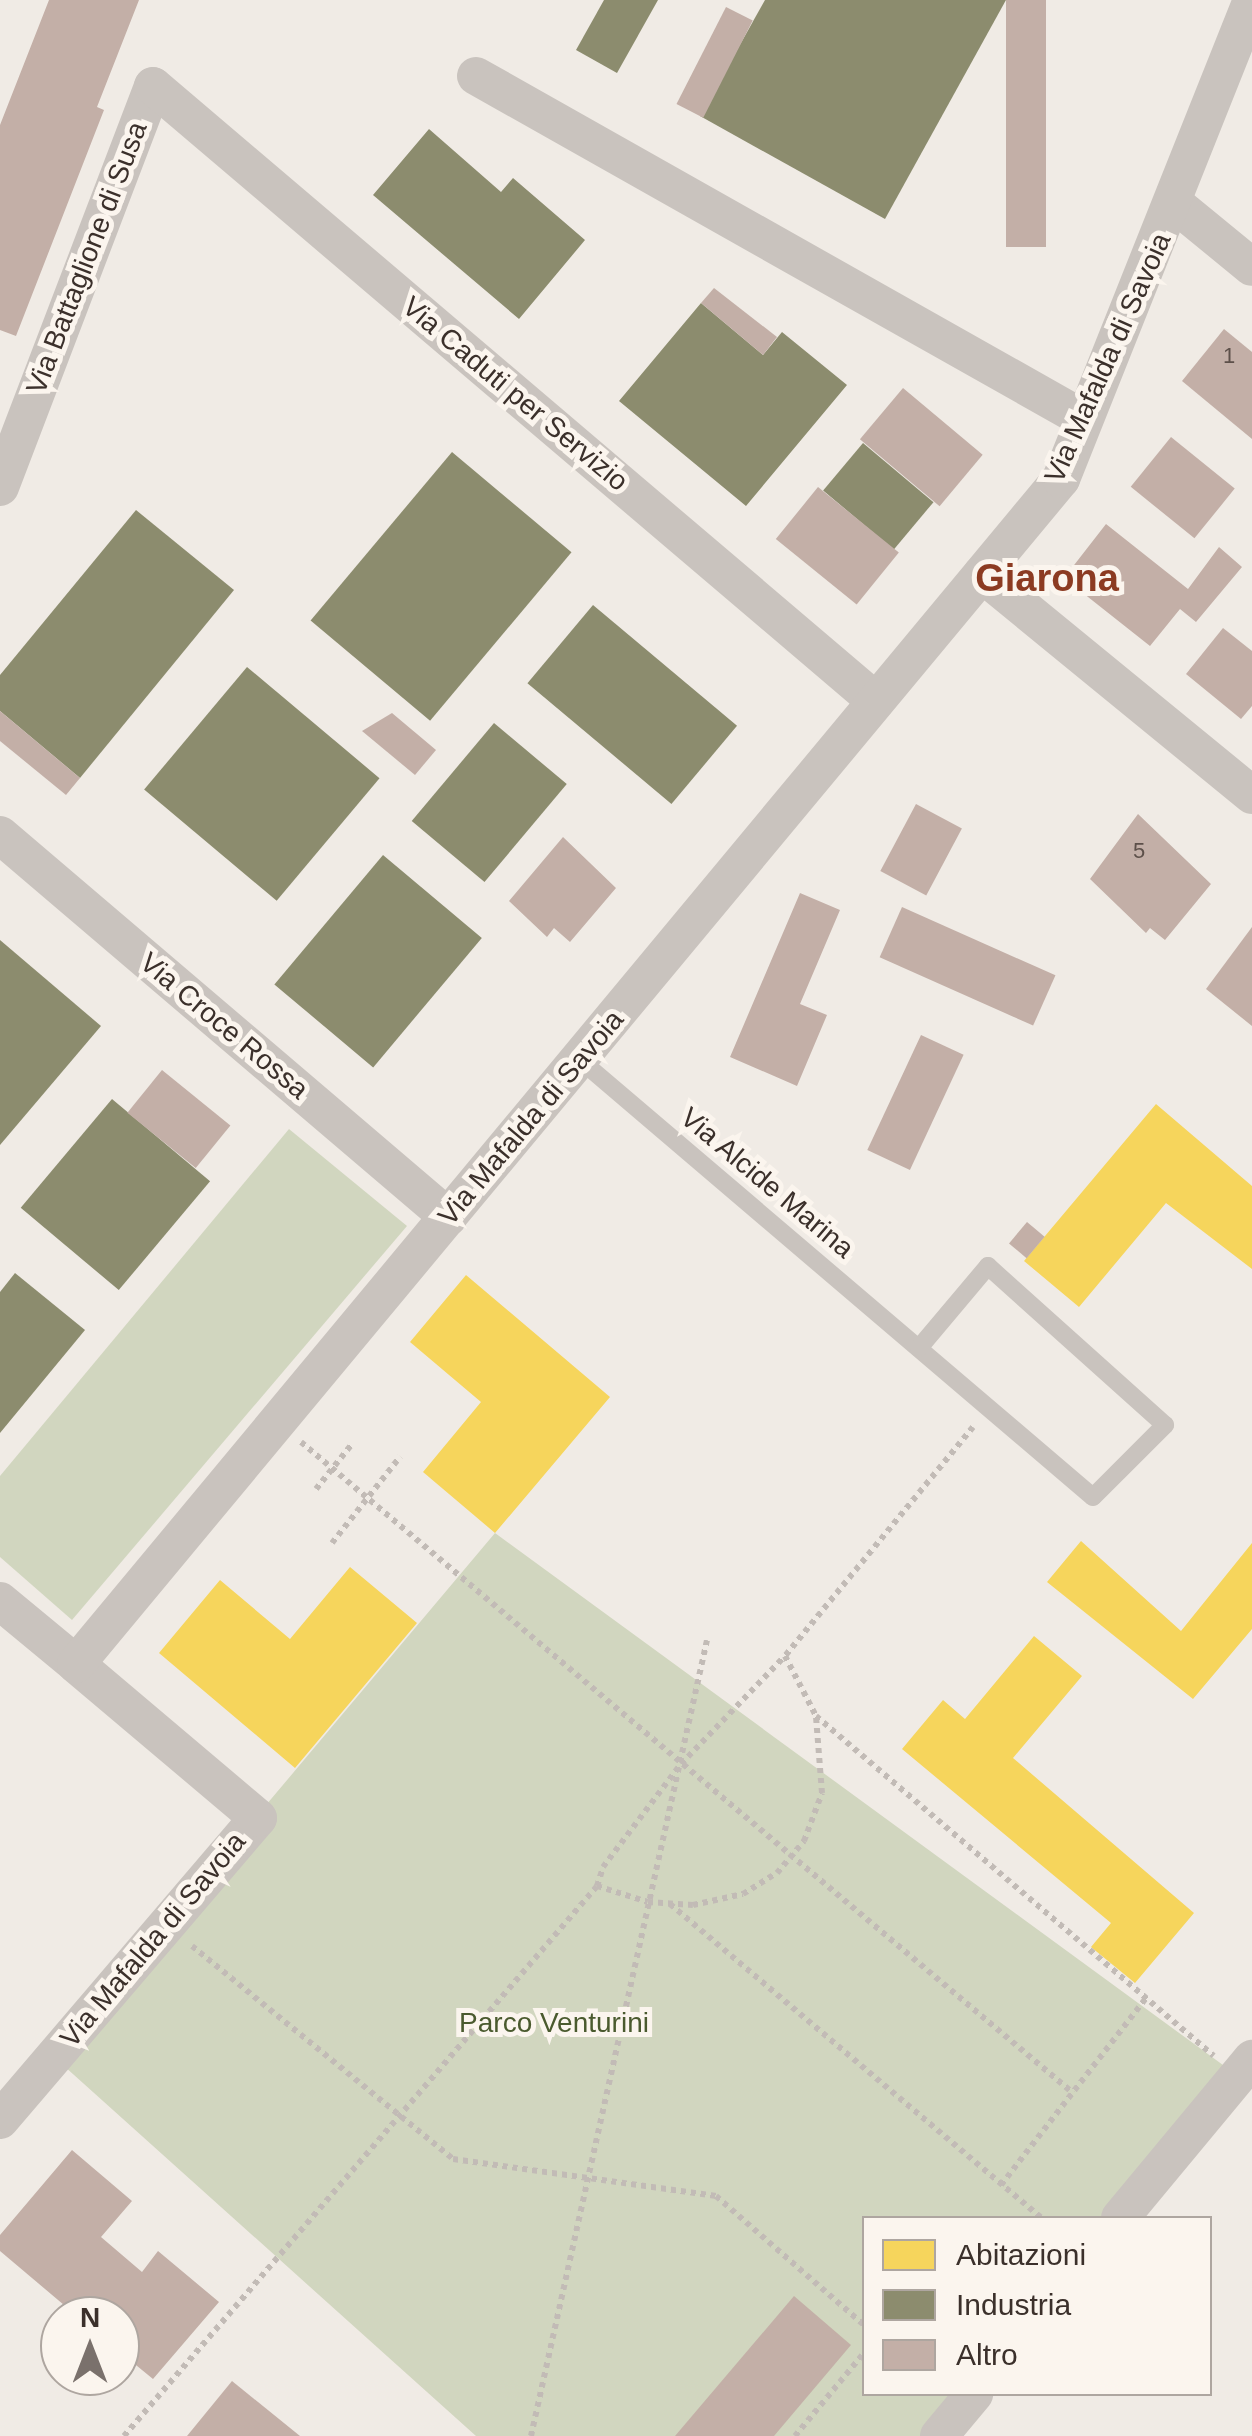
<!DOCTYPE html>
<html>
<head>
<meta charset="utf-8">
<style>
  body { margin:0 }
  #map { position:relative; width:1252px; height:2436px; overflow:hidden; background:#f0ebe5; font-family:Helvetica,sans-serif }
  div>[style] { position:absolute }
  .green>* { inset:0; background:#d1d6bf }
  .homes>* { inset:0; background:#f6d55c }
  .industry>* { inset:0; background:#8c8c6e; transform-origin:0 0 }
  .building>* { inset:0; background:#c3afa7; transform-origin:0 0 }
  .path>* { height:6px; margin-top:-3px; transform-origin:0; background:repeating-linear-gradient(90deg,#c2bbb6 0 5px,transparent 0 10px) }
  .lane>* { height:18px; margin:-9px; padding:0 9px; transform-origin:9px; border-radius:9px; background:#c9c3be }
  .street>* { height:38px; margin:-19px; padding:0 19px; transform-origin:19px; border-radius:19px; background:#c9c3be }
  span { translate:-50% -50%; white-space:nowrap; text-align:center; line-height:1.15; -webkit-text-stroke:10px #fbf5ee; paint-order:stroke }
  .number-label { font-size:22px; color:#5d504a }
  .number-label span { -webkit-text-stroke-width:0 }
  .street-label { font-size:28px; color:#3b302b }
  .park-label { font-size:28px; color:#4a5a2e }
  .district-label { font-size:38px; color:#8c3b22; font-weight:700 }
  .legend { position:absolute; left:862px; top:2216px; width:350px; height:180px; box-sizing:border-box; background:#fbf5ee; border:2px solid #aea6a0; margin:0; padding:12px 18px; list-style:none; font-size:30px; color:#3b302b }
  .legend li { display:flex; align-items:center; gap:20px; height:50px }
  .legend b { width:50px; border:2px solid #aea6a0 }
  .north { position:absolute; left:40px; top:2296px; width:100px; height:100px; box-sizing:border-box; background:#fbf5ee; border:2px solid #aea6a0; border-radius:50%; rotate:0deg; font-size:28px; font-weight:700; line-height:40px; text-align:center; color:#3b302b }
  .north::after { content:''; display:block; margin:auto; width:35px; height:45px; background:#7a716c; clip-path:polygon(50% 0,100% 100%,50% 72%,0 100%) }
</style>
</head>
<body>
<div id="map">
  <div class="green">
    <div style="clip-path:polygon(289px 1129px,407px 1226px,72px 1620px,0 1557px,0 1476px)"></div>
    <div style="clip-path:polygon(495px 1533px,1238px 2076px,1120px 2218px,864px 2218px,864px 2394px,974px 2394px,939px 2436px,476px 2436px,54px 2057px)"></div>
  </div>
  <div class="homes">
    <div style="clip-path:polygon(1156px 1104px,1252px 1186px,1252px 1269px,1166px 1203px,1079px 1307px,1024px 1261px)"></div>
    <div style="clip-path:polygon(466px 1275px,610px 1397px,495px 1533px,423px 1472px,481px 1402px,410px 1342px)"></div>
    <div style="clip-path:polygon(1081px 1541px,1181px 1631px,1252px 1543px,1252px 1629px,1193px 1699px,1047px 1582px)"></div>
    <div style="clip-path:polygon(350px 1567px,417px 1623px,295px 1768px,159px 1653px,220px 1580px,290px 1639px)"></div>
    <div style="clip-path:polygon(1034px 1636px,1082px 1676px,1013px 1758px,1194px 1913px,1135px 1983px,1091px 1947px,1111px 1923px,902px 1749px,943px 1700px,965px 1719px)"></div>
  </div>
  <div class="industry">
    <div style="clip-path:polygon(604px 0,658px 0,617px 73px,576px 50px)"></div>
    <div style="clip-path:polygon(765px 0,1006px 0,885px 219px,700px 116px)"></div>
    <div style="clip-path:polygon(429px 129px,501px 192px,513px 178px,585px 240px,519px 319px,373px 195px)"></div>
    <div style="clip-path:polygon(701px 303px,763px 355px,782px 332px,847px 385px,746px 506px,619px 401px)"></div>
    <div style="left:863px;top:443px;width:92px;height:62px;rotate:40deg"></div>
    <div style="left:452px;top:452px;width:156px;height:220px;rotate:40deg"></div>
    <div style="clip-path:polygon(136px 510px,234px 590px,80px 778px,0 711px,0 675px)"></div>
    <div style="left:593px;top:605px;width:188px;height:102px;rotate:40deg"></div>
    <div style="left:247px;top:667px;width:173px;height:160px;rotate:40deg"></div>
    <div style="left:494px;top:723px;width:95px;height:128px;rotate:40deg"></div>
    <div style="left:383px;top:855px;width:129px;height:169px;rotate:40deg"></div>
    <div style="clip-path:polygon(0 940px,101px 1026px,0 1145px)"></div>
    <div style="left:112px;top:1099px;width:128px;height:142px;rotate:40deg"></div>
    <div style="clip-path:polygon(15px 1273px,85px 1330px,0 1433px,0 1292px)"></div>
  </div>
  <div class="building">
    <div style="clip-path:polygon(49px 0,139px 0,97px 107px,104px 110px,16px 336px,0 330px,0 125px)"></div>
    <div style="left:1006px;top:0;width:40px;height:247px"></div>
    <div style="left:726px;top:7px;width:30px;height:109px;rotate:27deg"></div>
    <div style="clip-path:polygon(714px 288px,777px 337px,763px 355px,701px 303px)"></div>
    <div style="clip-path:polygon(1224px 329px,1252px 352px,1252px 439px,1182px 381px)"></div>
    <div style="left:903px;top:388px;width:104px;height:67px;rotate:40deg"></div>
    <div style="left:1171px;top:437px;width:82px;height:64px;rotate:39deg"></div>
    <div style="left:818px;top:487px;width:104px;height:67px;rotate:39deg"></div>
    <div style="clip-path:polygon(1106px 524px,1188px 589px,1219px 547px,1242px 567px,1196px 622px,1180px 609px,1150px 646px,1064px 578px)"></div>
    <div style="clip-path:polygon(1223px 628px,1252px 651px,1252px 706px,1241px 719px,1186px 674px)"></div>
    <div style="clip-path:polygon(0 711px,80px 778px,66px 795px,0 741px)"></div>
    <div style="clip-path:polygon(392px 713px,436px 750px,415px 775px,362px 731px)"></div>
    <div style="left:916px;top:804px;width:52px;height:76px;rotate:28deg"></div>
    <div style="clip-path:polygon(1138px 814px,1211px 884px,1165px 940px,1150px 928px,1146px 933px,1090px 879px)"></div>
    <div style="clip-path:polygon(563px 837px,616px 888px,570px 942px,554px 928px,547px 937px,509px 901px)"></div>
    <div style="clip-path:polygon(800px 893px,840px 910px,800px 1004px,827px 1015px,797px 1086px,730px 1057px)"></div>
    <div style="left:902px;top:907px;width:168px;height:55px;rotate:24deg"></div>
    <div style="clip-path:polygon(1252px 927px,1252px 1026px,1206px 989px)"></div>
    <div style="left:921px;top:1035px;width:47px;height:127px;rotate:25deg"></div>
    <div style="left:162px;top:1070px;width:88px;height:55px;rotate:39deg"></div>
    <div style="left:1027px;top:1222px;width:23px;height:28px;rotate:40deg"></div>
    <div style="clip-path:polygon(72px 2150px,132px 2201px,101px 2237px,142px 2272px,158px 2251px,219px 2302px,153px 2379px,120px 2352px,120px 2316px,77px 2316px,0 2251px,0 2235px)"></div>
    <div style="clip-path:polygon(794px 2296px,851px 2345px,774px 2436px,675px 2436px)"></div>
    <div style="clip-path:polygon(232px 2381px,300px 2436px,187px 2436px)"></div>
  </div>
  <div class="path">
    <div style="left:973px;top:1427px;width:296px;rotate:129.4deg"></div>
    <div style="left:785px;top:1656px;width:68px;rotate:62.7deg"></div>
    <div style="left:816px;top:1716px;width:523px;rotate:40.51deg"></div>
    <div style="left:301px;top:1442px;width:1010px;rotate:40.14deg"></div>
    <div style="left:316px;top:1489px;width:58px;rotate:-51.3deg"></div>
    <div style="left:332px;top:1543px;width:110px;rotate:-51.7deg"></div>
    <div style="left:597px;top:1886px;width:20px;rotate:-72deg"></div>
    <div style="left:603px;top:1867px;width:129px;rotate:-52.9deg"></div>
    <div style="left:681px;top:1764px;width:150px;rotate:-46.1deg"></div>
    <div style="left:670px;top:1904px;width:487px;rotate:40.2deg"></div>
    <div style="left:192px;top:1946px;width:337px;rotate:39.2deg"></div>
    <div style="left:453px;top:2159px;width:266px;rotate:8deg"></div>
    <div style="left:716px;top:2196px;width:196px;rotate:41.1deg"></div>
    <div style="left:1001px;top:2185px;width:237px;rotate:-52.2deg"></div>
    <div style="left:124px;top:2436px;width:725px;rotate:-49.3deg"></div>
    <div style="left:597px;top:1886px;width:53px;rotate:17.4deg"></div>
    <div style="left:648px;top:1902px;width:45px;rotate:3.8deg"></div>
    <div style="left:693px;top:1905px;width:51px;rotate:-12.4deg"></div>
    <div style="left:743px;top:1894px;width:40px;rotate:-32deg"></div>
    <div style="left:777px;top:1873px;width:42px;rotate:-49.8deg"></div>
    <div style="left:804px;top:1841px;width:51px;rotate:-69.4deg"></div>
    <div style="left:822px;top:1793px;width:77px;rotate:-94.5deg"></div>
    <div style="left:531px;top:2436px;width:815px;rotate:-77.53deg"></div>
    <div style="left:795px;top:2436px;width:108px;rotate:-50.3deg"></div>
  </div>
  <div class="lane">
    <div style="left:579px;top:1059px;width:675px;rotate:40.44deg"></div>
    <div style="left:1093px;top:1497px;width:102px;rotate:-45deg"></div>
    <div style="left:1165px;top:1425px;width:238px;rotate:-138.1deg"></div>
    <div style="left:988px;top:1266px;width:107px;rotate:130.1deg"></div>
  </div>
  <div class="street">
    <div style="left:476px;top:76px;width:698px;rotate:29.43deg"></div>
    <div style="left:1175px;top:204px;width:99px;rotate:39.3deg"></div>
    <div style="left:0;top:487px;width:429px;rotate:-69.1deg"></div>
    <div style="left:153px;top:86px;width:949px;rotate:40.39deg"></div>
    <div style="left:982px;top:574px;width:349px;rotate:39.3deg"></div>
    <div style="left:0;top:835px;width:589px;rotate:40.45deg"></div>
    <div style="left:0;top:1601px;width:99px;rotate:39.7deg"></div>
    <div style="left:0;top:2120px;width:397px;rotate:-49.5deg"></div>
    <div style="left:258px;top:1818px;width:238px;rotate:-139.8deg"></div>
    <div style="left:76px;top:1664px;width:1541px;rotate:-50.27deg"></div>
    <div style="left:1061px;top:479px;width:516px;rotate:-68.26deg"></div>
    <div style="left:1120px;top:2218px;width:207px;rotate:-50.3deg"></div>
    <div style="left:939px;top:2436px;width:55px;rotate:-50.2deg"></div>
  </div>
  <div class="number-label">
    <span style="left:1229px;top:356px">1</span>
    <span style="left:1139px;top:851px">5</span>
  </div>
  <div class="street-label">
    <span style="left:87px;top:258px;rotate:-69deg">Via Battaglione di Susa</span>
    <span style="left:1108px;top:358px;rotate:-66deg">Via Mafalda di Savoia</span>
    <span style="left:515px;top:394px;rotate:40deg">Via Caduti per Servizio</span>
    <span style="left:224px;top:1026px;rotate:40deg">Via Croce Rossa</span>
    <span style="left:531px;top:1118px;rotate:-50deg">Via Mafalda di Savoia</span>
    <span style="left:767px;top:1183px;rotate:40deg">Via Alcide Marina</span>
    <span style="left:153px;top:1940px;rotate:-50deg">Via Mafalda di Savoia</span>
  </div>
  <div class="park-label">
    <span style="left:554px;top:2023px">Parco Venturini</span>
  </div>
  <div class="district-label">
    <span style="left:1047px;top:579px">Giarona</span>
  </div>
  <ul class="legend">
  <li><b style="height:28px;background:#f6d55c"></b>Abitazioni</li>
  <li><b style="height:28px;background:#8c8c6e"></b>Industria</li>
  <li><b style="height:28px;background:#c3afa7"></b>Altro</li>
  </ul>
  <div class="north">N</div>
</div>
</body>
</html>
